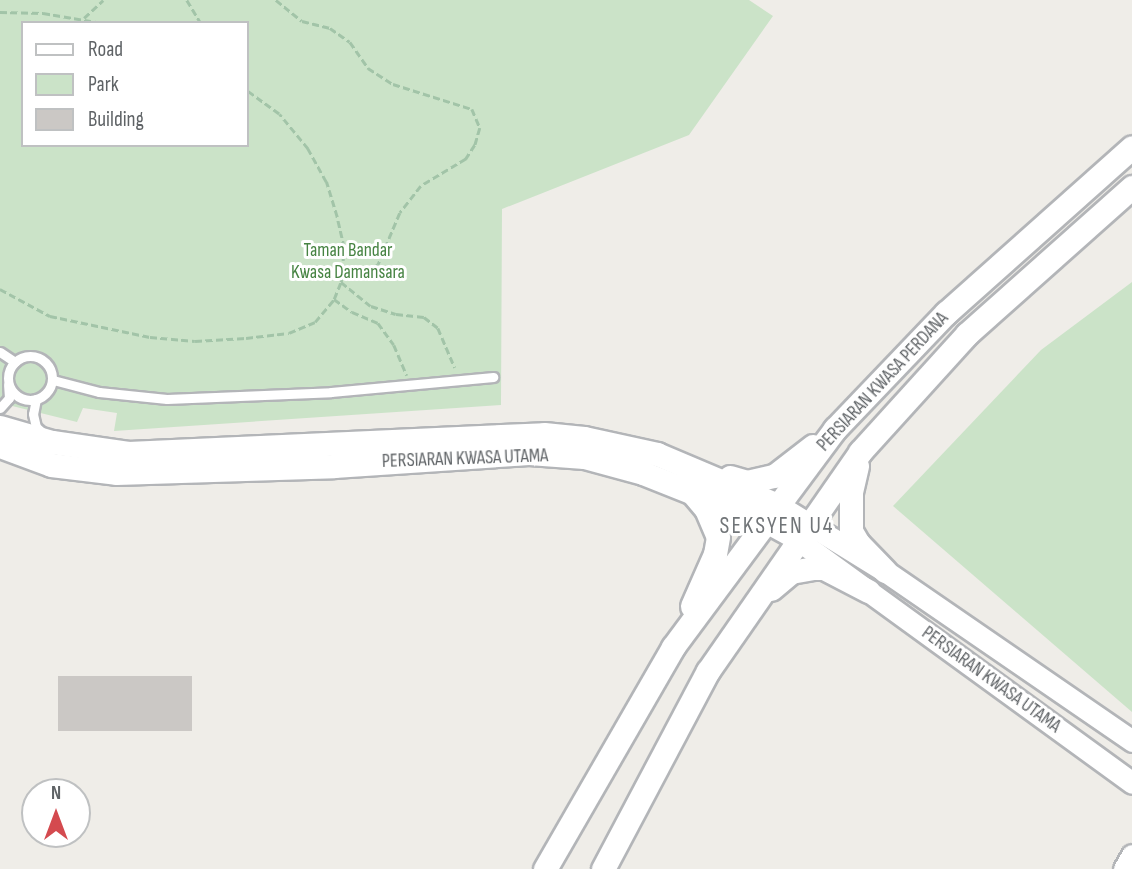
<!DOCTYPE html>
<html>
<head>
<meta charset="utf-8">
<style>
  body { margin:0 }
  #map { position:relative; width:1132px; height:869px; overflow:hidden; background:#efede8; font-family:"Sofia Sans Condensed",sans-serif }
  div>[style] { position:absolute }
  .green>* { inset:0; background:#cbe3c8 }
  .building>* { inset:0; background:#cbc8c5; transform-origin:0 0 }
  .path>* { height:2.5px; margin-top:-1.25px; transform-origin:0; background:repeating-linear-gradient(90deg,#a2c4a8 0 7px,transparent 0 10.5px) }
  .roads { filter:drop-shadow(2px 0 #b3b5b8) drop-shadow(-2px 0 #b3b5b8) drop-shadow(0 2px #b3b5b8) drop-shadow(0 -2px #b3b5b8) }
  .service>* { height:9px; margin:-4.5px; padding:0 4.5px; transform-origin:4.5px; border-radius:4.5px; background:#fff }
  .service>.ring { margin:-4.5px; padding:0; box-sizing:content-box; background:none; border:9px solid #fff; border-radius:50% }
  .tertiary>* { height:21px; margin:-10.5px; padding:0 10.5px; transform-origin:10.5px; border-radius:10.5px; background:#fff }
  .secondary>* { height:23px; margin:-11.5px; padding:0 11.5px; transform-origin:11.5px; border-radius:11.5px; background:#fff }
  span { translate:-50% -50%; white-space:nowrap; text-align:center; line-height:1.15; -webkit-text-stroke:6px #fff; paint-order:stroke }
  .park-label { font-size:19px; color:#468342 }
  .street-label { font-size:19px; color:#5f6366 }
  .quarter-label { font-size:23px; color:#717578; letter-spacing:2px }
  .legend { position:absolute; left:21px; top:21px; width:228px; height:126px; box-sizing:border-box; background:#fff; border:2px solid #bfc1c2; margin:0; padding:9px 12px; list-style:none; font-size:21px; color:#5f6366 }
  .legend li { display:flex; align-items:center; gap:14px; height:35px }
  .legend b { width:35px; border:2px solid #bfc1c2 }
  .north { position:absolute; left:21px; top:778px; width:70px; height:70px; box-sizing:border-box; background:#fff; border:2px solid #bfc1c2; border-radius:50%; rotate:0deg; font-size:19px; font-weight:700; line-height:28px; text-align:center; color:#5f6366 }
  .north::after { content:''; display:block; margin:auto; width:24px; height:32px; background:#d44a4f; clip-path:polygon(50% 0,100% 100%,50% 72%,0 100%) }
</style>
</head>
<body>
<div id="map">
  <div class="green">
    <div style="clip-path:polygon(evenodd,0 0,749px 0,773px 16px,689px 135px,502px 209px,501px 405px,114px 431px,117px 413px,83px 408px,77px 422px,0 403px,0 0,23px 23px,247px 23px,247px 145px,23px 145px,23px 23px)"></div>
    <div style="clip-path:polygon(1132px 282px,1132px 712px,893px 506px,1041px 350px)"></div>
  </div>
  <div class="building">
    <div style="left:58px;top:676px;width:134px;height:55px"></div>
  </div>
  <div class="path">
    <div style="left:187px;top:0;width:27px;rotate:59deg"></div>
    <div style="left:276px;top:0;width:33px;rotate:39deg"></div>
    <div style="left:302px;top:21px;width:29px;rotate:14deg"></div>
    <div style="left:330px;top:28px;width:24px;rotate:35deg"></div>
    <div style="left:350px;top:42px;width:32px;rotate:55deg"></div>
    <div style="left:368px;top:68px;width:30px;rotate:33deg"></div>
    <div style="left:393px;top:84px;width:83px;rotate:17.6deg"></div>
    <div style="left:472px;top:109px;width:21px;rotate:67deg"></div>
    <div style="left:480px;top:128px;width:18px;rotate:106deg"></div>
    <div style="left:475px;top:145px;width:17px;rotate:123deg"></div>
    <div style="left:466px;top:159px;width:52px;rotate:149deg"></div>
    <div style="left:421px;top:186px;width:34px;rotate:128deg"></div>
    <div style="left:400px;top:213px;width:56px;rotate:112.9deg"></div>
    <div style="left:378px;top:265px;width:10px;rotate:151deg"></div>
    <div style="left:369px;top:270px;width:27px;rotate:-172deg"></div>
    <div style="left:0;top:12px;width:43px;rotate:1.3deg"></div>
    <div style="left:43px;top:13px;width:60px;rotate:9.6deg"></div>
    <div style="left:84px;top:18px;width:26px;rotate:-43deg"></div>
    <div style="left:341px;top:282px;width:38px;rotate:39deg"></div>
    <div style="left:371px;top:306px;width:26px;rotate:18deg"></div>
    <div style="left:396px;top:314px;width:28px;rotate:6deg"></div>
    <div style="left:424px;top:317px;width:18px;rotate:38deg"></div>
    <div style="left:438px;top:328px;width:43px;rotate:67deg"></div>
    <div style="left:0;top:289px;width:57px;rotate:28.4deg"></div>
    <div style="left:50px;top:316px;width:102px;rotate:11.9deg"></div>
    <div style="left:150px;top:337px;width:45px;rotate:5.1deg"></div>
    <div style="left:195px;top:341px;width:51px;rotate:-3.4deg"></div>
    <div style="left:246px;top:338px;width:43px;rotate:-6.6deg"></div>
    <div style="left:289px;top:333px;width:28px;rotate:-23deg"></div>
    <div style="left:315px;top:322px;width:30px;rotate:-50deg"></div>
    <div style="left:334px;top:299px;width:18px;rotate:-68deg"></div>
    <div style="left:341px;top:282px;width:34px;rotate:-85deg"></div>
    <div style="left:344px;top:248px;width:32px;rotate:-103deg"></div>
    <div style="left:337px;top:217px;width:37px;rotate:-107deg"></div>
    <div style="left:326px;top:182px;width:38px;rotate:-119deg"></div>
    <div style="left:308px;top:149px;width:45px;rotate:-129.6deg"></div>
    <div style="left:279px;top:114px;width:39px;rotate:-144deg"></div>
    <div style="left:334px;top:299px;width:22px;rotate:36deg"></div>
    <div style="left:352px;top:312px;width:28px;rotate:23deg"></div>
    <div style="left:378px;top:323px;width:27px;rotate:54deg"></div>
    <div style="left:394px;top:345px;width:33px;rotate:67deg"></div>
  </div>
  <div class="roads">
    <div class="service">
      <div style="left:0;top:352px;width:18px;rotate:34deg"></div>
      <div class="ring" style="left:8px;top:356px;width:35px;height:35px"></div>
      <div style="left:53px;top:380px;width:48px;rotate:14.6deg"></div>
      <div style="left:99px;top:392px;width:68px;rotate:5.9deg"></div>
      <div style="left:167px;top:399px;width:164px;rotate:-2.4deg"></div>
      <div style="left:331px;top:392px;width:163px;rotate:-5.3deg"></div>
      <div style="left:36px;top:399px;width:15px;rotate:101deg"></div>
      <div style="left:33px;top:414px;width:13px;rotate:77deg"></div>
      <div style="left:36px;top:427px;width:9px;rotate:41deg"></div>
      <div style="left:0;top:408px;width:13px;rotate:-48deg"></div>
      <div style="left:9px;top:398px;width:13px;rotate:-94deg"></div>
    </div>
    <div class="tertiary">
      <div style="left:778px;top:505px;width:126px;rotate:31.7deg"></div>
      <div style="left:885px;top:571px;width:300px;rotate:34.5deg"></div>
      <div style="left:766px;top:522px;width:37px;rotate:29deg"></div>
      <div style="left:798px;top:540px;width:413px;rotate:36deg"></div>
      <div style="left:1124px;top:869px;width:16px;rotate:-60deg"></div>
    </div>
    <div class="secondary">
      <div style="left:0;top:427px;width:54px;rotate:16.1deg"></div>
      <div style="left:52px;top:442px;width:77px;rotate:8.2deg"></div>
      <div style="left:128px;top:453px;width:416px;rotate:-2.6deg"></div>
      <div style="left:544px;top:434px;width:40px;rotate:5.7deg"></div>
      <div style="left:584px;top:438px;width:75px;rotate:12.4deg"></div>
      <div style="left:657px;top:454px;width:131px;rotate:22.9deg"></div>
      <div style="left:0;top:446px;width:54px;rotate:20.4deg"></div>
      <div style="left:51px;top:465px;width:65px;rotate:7deg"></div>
      <div style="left:116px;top:473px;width:218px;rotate:-1.8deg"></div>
      <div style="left:334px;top:466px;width:195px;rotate:-3.8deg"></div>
      <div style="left:529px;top:453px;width:55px;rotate:4.2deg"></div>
      <div style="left:584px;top:457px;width:61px;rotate:15.2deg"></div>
      <div style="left:643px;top:473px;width:132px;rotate:21.7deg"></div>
      <div style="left:857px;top:466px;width:26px;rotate:103deg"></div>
      <div style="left:851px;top:491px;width:40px;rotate:90deg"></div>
      <div style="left:851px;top:531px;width:14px;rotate:60deg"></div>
      <div style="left:858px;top:543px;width:39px;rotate:46deg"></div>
      <div style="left:730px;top:477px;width:18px;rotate:16deg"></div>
      <div style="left:747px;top:482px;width:28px;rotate:-13deg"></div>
      <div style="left:774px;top:476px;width:49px;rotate:-37.6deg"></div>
      <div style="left:690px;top:490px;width:25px;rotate:50deg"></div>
      <div style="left:706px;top:509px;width:30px;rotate:67deg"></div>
      <div style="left:718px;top:537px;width:17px;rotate:100deg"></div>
      <div style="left:715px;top:554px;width:57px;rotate:113.9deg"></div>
      <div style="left:771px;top:589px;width:26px;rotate:-40deg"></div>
      <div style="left:791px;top:572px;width:23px;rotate:-10deg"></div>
      <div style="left:814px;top:568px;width:10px"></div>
      <div style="left:824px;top:568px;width:50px;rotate:27.6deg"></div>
      <div style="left:545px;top:869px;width:256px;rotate:-60deg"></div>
      <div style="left:673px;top:647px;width:272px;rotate:-53.4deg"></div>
      <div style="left:835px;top:429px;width:161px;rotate:-46.3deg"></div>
      <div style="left:946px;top:313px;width:249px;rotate:-41.7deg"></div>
      <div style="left:603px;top:869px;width:224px;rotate:-62.1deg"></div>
      <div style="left:708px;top:671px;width:267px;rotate:-55.2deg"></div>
      <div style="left:860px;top:452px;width:159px;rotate:-47.8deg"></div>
      <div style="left:967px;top:334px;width:221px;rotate:-41.7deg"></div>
    </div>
  </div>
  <div class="park-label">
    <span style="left:348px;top:262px">Taman Bandar<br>Kwasa Damansara</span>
  </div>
  <div class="street-label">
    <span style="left:883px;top:382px;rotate:-47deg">PERSIARAN KWASA PERDANA</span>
    <span style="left:465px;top:459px;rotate:-2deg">PERSIARAN KWASA UTAMA</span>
    <span style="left:991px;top:680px;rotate:36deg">PERSIARAN KWASA UTAMA</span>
  </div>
  <div class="quarter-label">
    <span style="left:777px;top:526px">SEKSYEN U4</span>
  </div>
  <ul class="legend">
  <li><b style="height:9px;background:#fff"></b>Road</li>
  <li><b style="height:19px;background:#cbe3c8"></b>Park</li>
  <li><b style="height:19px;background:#cbc8c5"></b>Building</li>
  </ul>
  <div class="north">N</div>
</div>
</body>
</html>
